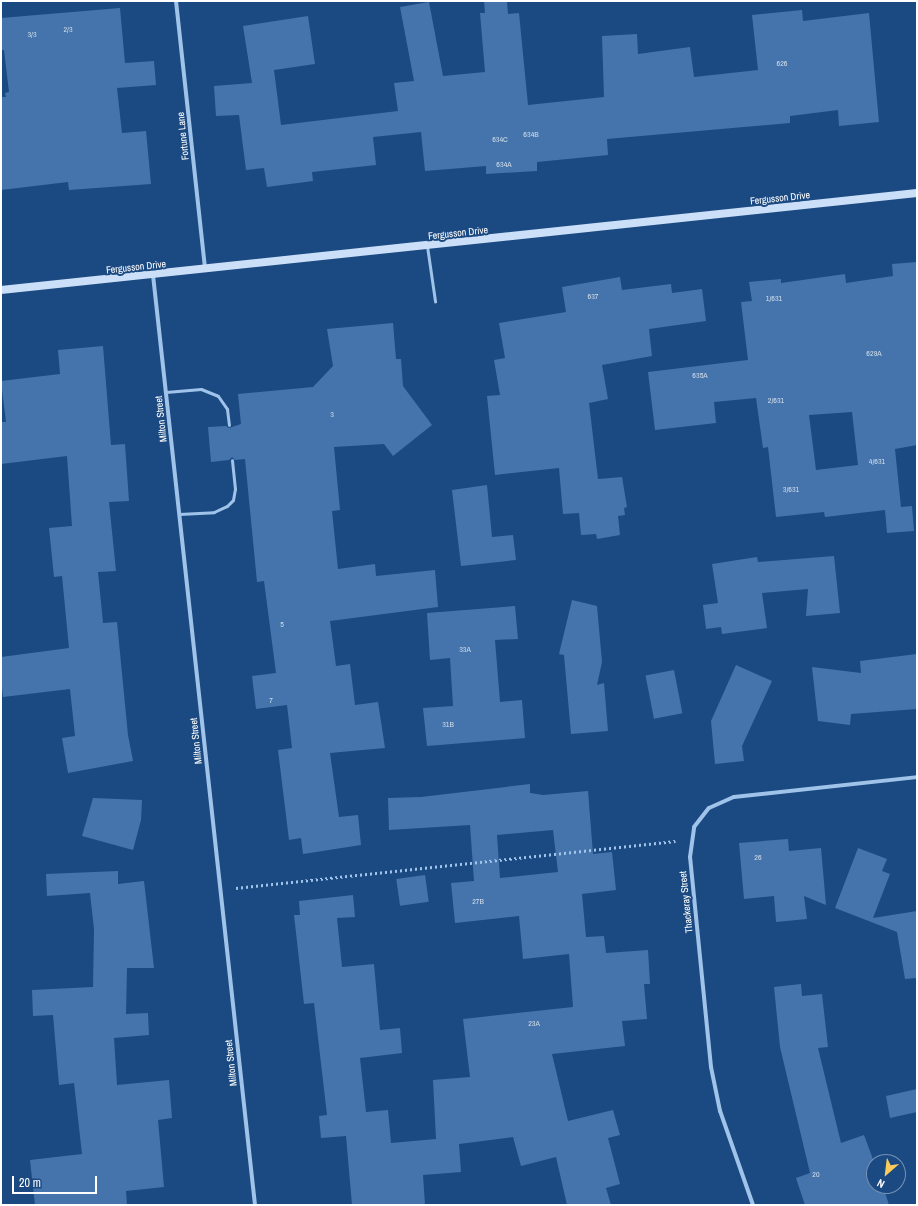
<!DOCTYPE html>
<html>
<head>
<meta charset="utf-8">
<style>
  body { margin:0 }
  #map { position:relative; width:918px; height:1206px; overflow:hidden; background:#1b4a82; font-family:"Archivo Narrow",sans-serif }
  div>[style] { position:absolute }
  .building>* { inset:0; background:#4474ab; transform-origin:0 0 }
  .path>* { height:2.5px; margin-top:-1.25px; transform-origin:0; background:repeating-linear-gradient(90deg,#a0c3ea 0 2px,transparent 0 5px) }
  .lane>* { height:3px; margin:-1.5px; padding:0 1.5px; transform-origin:1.5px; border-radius:1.5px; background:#a0c3ea }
  .street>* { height:4px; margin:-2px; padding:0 2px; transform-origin:2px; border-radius:2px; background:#a0c3ea }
  .secondary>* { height:8px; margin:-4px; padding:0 4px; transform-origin:4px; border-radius:4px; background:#cbdff8 }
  span { translate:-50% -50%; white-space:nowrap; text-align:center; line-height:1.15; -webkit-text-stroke:4px #1b4a82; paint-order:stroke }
  .number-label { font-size:8px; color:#d0dcea }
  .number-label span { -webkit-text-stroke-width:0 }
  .street-label { font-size:10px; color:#fff }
  .frame { position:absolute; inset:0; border:2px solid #fff; pointer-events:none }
  .north { position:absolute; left:866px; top:1154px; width:40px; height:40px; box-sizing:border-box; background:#1b4a82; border:1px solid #7692b4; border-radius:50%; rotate:208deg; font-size:11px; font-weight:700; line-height:16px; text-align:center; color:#fff }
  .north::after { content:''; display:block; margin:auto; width:14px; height:18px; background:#fccb5c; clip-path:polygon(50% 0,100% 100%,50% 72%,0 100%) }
  .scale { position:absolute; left:12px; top:1176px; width:85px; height:18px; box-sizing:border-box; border:2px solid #fff; border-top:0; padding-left:5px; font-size:12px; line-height:14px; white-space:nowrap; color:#fff; -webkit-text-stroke:3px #1b4a82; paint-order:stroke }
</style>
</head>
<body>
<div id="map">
  <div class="building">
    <div style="clip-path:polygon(484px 1px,507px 1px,508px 14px,519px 13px,528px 105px,604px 97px,602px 36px,637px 34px,638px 54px,690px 47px,694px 77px,758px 70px,752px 15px,802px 10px,803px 21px,869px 13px,879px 122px,839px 126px,838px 110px,790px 116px,790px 123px,607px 139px,608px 155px,537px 162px,537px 171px,486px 174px,486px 166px,425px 171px,421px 132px,373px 137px,376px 165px,312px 172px,313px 181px,267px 187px,264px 168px,246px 170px,239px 115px,216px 116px,214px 86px,252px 83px,243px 26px,308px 16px,315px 64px,274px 70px,281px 125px,398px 111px,394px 83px,414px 81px,400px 7px,429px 2px,443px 76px,485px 72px,480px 13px,485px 13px)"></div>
    <div style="clip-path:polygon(120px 8px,125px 63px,154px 61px,156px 85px,117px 88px,122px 133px,146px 131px,151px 184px,69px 190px,68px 182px,1px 190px,1px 97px,6px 97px,5px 93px,9px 92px,4px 50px,1px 50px,1px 18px)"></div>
    <div style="clip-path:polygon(evenodd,917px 262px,917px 445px,895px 449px,901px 507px,912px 506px,914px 531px,887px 533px,885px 510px,825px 517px,824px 512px,776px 517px,768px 447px,763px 448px,756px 398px,714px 402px,716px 423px,655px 430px,648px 372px,748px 360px,741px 302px,752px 301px,749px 282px,781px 279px,781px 283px,845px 274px,846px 283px,893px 276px,892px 264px,917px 262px,852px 412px,858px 465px,816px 470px,809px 415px,852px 412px)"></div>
    <div style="clip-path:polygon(620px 277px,622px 290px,671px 284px,672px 293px,702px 289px,706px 321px,649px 329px,652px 356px,602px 365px,608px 399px,589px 403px,598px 479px,622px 477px,627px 507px,624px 508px,625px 515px,618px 516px,620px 535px,597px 539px,596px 534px,581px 535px,579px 513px,563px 514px,559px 468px,495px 475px,487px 396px,500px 395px,494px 360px,505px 358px,499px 323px,566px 312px,562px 287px)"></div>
    <div style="clip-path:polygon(393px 323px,396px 359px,401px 359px,403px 386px,432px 425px,393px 456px,384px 444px,334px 447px,340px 510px,332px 511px,338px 569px,375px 564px,376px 576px,435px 570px,438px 607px,330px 621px,336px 666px,350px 664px,355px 705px,378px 702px,385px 748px,330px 753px,339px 817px,358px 815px,361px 845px,303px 854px,301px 838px,289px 840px,278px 750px,292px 748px,287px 705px,256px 709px,252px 676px,276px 673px,264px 581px,257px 582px,245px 459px,235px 460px,232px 457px,229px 460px,211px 462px,208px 427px,226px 426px,229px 428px,241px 424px,238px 394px,313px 387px,333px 366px,327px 329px)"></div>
    <div style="clip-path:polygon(103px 346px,111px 445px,125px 444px,129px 501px,109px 502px,116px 571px,98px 572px,103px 623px,117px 622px,128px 735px,133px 761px,68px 773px,62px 738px,75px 736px,70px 689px,3px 697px,1px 679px,1px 657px,69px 648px,62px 576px,54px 577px,49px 528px,72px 526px,67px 456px,1px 464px,1px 422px,6px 422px,1px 381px,60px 374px,58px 350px)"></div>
    <div style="clip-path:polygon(487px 485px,492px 537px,513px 535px,516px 560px,461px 566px,452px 490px)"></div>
    <div style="clip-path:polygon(834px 556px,840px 613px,806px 616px,808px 589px,762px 593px,767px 628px,722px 634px,721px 627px,706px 629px,703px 605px,718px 603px,712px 564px,757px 557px,758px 562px)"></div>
    <div style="clip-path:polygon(572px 600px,597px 606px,602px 662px,597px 685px,604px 683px,608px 731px,571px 734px,564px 655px,559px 654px)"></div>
    <div style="clip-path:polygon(515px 606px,518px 639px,495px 640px,500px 702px,522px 700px,525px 738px,427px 746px,423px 708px,453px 706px,450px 658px,430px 660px,427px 613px)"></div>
    <div style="clip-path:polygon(917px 654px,917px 709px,851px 714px,850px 725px,818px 721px,812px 667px,861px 673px,860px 661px)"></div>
    <div style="clip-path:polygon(736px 665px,772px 681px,742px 746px,744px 761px,715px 764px,711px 721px)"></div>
    <div style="left:674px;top:670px;width:44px;height:29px;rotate:79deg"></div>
    <div style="clip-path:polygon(evenodd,530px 784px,530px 793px,543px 795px,588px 791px,593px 854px,612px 852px,616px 890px,582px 894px,586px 937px,604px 936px,606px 953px,648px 950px,650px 984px,644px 984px,647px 1019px,622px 1021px,625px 1046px,552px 1054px,568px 1121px,613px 1110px,620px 1135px,608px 1138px,620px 1184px,606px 1188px,611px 1205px,567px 1205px,556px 1157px,521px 1166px,513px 1137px,459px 1144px,461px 1172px,423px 1175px,425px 1205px,352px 1205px,346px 1136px,321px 1138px,319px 1116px,327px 1115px,314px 1003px,304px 1004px,294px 915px,300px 915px,299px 901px,353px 895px,355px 917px,337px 918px,342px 967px,374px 964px,380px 1030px,400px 1028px,402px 1053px,360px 1058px,366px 1112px,388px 1110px,391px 1143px,436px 1139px,433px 1080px,470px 1077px,463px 1019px,573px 1007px,569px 954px,523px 959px,519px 916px,455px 923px,451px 883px,474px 881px,470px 825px,389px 830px,388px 798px,421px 797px,530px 784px,553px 830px,558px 872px,500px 878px,497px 835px,553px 830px)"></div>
    <div style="clip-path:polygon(93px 798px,142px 800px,141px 820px,133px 850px,82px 836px)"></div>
    <div style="clip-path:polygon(788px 839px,789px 851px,821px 848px,826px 905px,804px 896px,807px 919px,776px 922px,774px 896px,744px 899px,739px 843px)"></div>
    <div style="clip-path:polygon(858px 848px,887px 859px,882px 871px,890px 874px,873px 918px,917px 911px,917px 978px,905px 979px,897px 932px,835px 908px)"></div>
    <div style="clip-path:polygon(118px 871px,118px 884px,144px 881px,154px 968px,127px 968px,126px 1014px,148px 1013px,149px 1035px,114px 1038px,117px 1085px,169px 1080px,172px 1118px,158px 1120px,164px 1187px,126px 1191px,127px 1205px,35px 1205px,30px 1160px,82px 1154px,74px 1083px,59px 1085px,53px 1015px,33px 1016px,32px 990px,93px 987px,94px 929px,90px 893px,47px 896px,46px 874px)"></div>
    <div style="left:425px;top:875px;width:27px;height:29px;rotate:82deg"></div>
    <div style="clip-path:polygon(801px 984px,802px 996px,822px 994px,828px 1047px,818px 1048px,841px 1143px,864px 1135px,874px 1162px,874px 1186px,883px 1186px,889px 1205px,805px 1205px,796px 1178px,810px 1173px,780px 1047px,774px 987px)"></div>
    <div style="clip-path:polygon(917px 1089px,917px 1112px,890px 1118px,886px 1096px)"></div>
  </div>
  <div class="path">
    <div style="left:236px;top:888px;width:442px;rotate:-6.1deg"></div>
  </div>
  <div class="lane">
    <div style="left:427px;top:246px;width:56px;rotate:81.7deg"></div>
    <div style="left:166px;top:392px;width:35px;rotate:-5deg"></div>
    <div style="left:201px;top:389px;width:18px;rotate:22deg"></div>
    <div style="left:218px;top:396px;width:16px;rotate:55deg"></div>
    <div style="left:227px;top:409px;width:16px;rotate:83deg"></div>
    <div style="left:179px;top:514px;width:35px;rotate:-3deg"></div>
    <div style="left:214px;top:512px;width:14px;rotate:-25deg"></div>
    <div style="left:227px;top:506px;width:8px;rotate:-45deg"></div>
    <div style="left:233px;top:500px;width:11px;rotate:-80deg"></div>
    <div style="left:235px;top:489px;width:29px;rotate:-96deg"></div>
  </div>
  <div class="street">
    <div style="left:176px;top:1px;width:270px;rotate:83.8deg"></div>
    <div style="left:153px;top:275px;width:936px;rotate:83.74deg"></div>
    <div style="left:753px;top:1205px;width:100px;rotate:-109.3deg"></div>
    <div style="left:720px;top:1111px;width:45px;rotate:-101.6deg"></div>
    <div style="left:711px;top:1067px;width:211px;rotate:-95.7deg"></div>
    <div style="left:690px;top:857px;width:30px;rotate:-82deg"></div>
    <div style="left:694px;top:827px;width:24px;rotate:-52deg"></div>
    <div style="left:709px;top:808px;width:27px;rotate:-24deg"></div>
    <div style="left:734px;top:797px;width:184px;rotate:-6.2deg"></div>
  </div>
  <div class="secondary">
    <div style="left:1px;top:290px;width:921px;rotate:-6.04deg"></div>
  </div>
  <div class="number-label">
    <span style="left:68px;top:30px">2/3</span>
    <span style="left:32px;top:35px">3/3</span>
    <span style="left:782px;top:64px">626</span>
    <span style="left:531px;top:135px">634B</span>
    <span style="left:500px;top:140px">634C</span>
    <span style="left:504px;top:165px">634A</span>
    <span style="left:593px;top:297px">637</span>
    <span style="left:774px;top:299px">1/631</span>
    <span style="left:874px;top:354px">629A</span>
    <span style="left:700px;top:376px">635A</span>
    <span style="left:776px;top:401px">2/631</span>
    <span style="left:332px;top:415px">3</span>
    <span style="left:877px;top:462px">4/631</span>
    <span style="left:791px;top:490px">3/631</span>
    <span style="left:282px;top:625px">5</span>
    <span style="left:465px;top:650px">33A</span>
    <span style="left:271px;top:701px">7</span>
    <span style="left:448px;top:725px">31B</span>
    <span style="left:758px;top:858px">26</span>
    <span style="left:478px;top:902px">27B</span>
    <span style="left:534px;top:1024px">23A</span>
    <span style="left:816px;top:1175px">20</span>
  </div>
  <div class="street-label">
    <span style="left:183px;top:136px;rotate:-96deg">Fortune Lane</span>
    <span style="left:780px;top:198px;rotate:-6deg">Fergusson Drive</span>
    <span style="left:458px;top:233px;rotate:-6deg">Fergusson Drive</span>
    <span style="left:136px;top:267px;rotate:-6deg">Fergusson Drive</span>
    <span style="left:161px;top:419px;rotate:-96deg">Milton Street</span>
    <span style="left:196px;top:741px;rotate:-96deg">Milton Street</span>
    <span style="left:686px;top:902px;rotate:-96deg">Thackeray Street</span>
    <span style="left:231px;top:1063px;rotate:-96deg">Milton Street</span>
  </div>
  <div class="frame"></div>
  <div class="north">N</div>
  <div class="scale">20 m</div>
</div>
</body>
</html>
